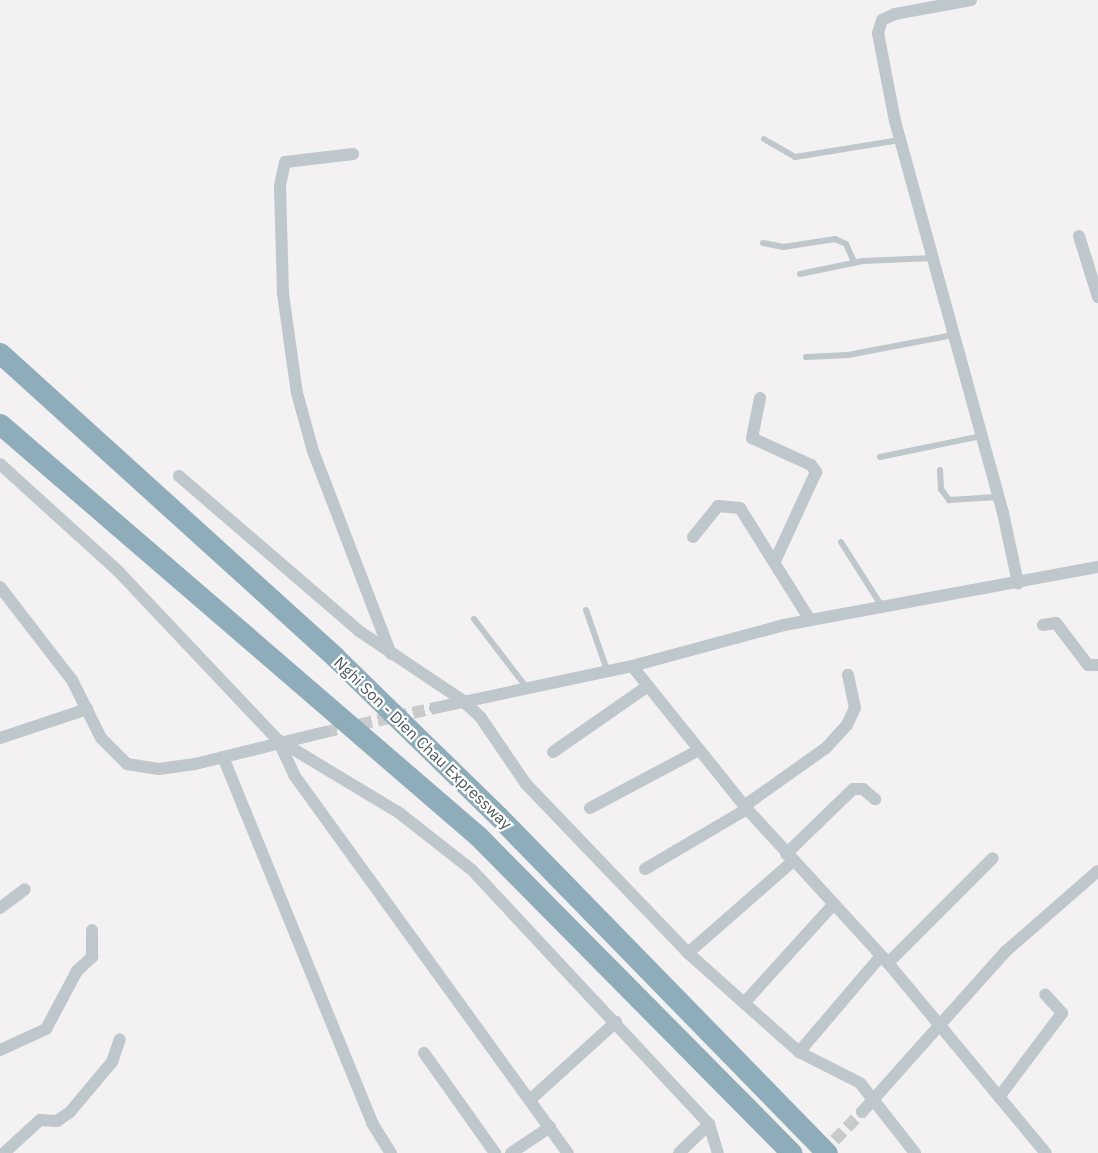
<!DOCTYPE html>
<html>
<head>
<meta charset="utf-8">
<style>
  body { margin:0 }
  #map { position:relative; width:1098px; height:1153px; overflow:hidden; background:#f3f1f1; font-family:"IBM Plex Sans",sans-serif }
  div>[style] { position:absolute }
  .street-tunnel>* { height:12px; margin-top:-6px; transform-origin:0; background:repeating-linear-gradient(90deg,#c9cacc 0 12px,transparent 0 18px) }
  .lane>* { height:6px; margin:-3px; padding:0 3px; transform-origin:3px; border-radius:3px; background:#bec7cc }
  .street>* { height:12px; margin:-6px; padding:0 6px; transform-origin:6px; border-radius:6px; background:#bec7cc }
  .highway>* { height:21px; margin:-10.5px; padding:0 10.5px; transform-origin:10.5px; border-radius:10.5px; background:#8eacba }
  span { translate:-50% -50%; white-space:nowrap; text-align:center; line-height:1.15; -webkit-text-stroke:4.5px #fff; paint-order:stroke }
  .street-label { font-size:16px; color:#4b575c }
</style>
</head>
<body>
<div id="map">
  <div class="street-tunnel">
    <div style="left:325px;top:732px;width:113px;rotate:-12.3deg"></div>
    <div style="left:822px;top:1153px;width:57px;rotate:-45.7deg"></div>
  </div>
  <div class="lane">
    <div style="left:764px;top:139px;width:36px;rotate:30deg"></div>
    <div style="left:795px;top:157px;width:106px;rotate:-9.2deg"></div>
    <div style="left:763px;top:243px;width:20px;rotate:11deg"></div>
    <div style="left:783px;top:247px;width:53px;rotate:-8.7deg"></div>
    <div style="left:835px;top:239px;width:12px;rotate:24deg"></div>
    <div style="left:846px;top:244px;width:20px;rotate:66deg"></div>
    <div style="left:800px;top:274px;width:64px;rotate:-11.7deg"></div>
    <div style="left:863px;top:261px;width:70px;rotate:-2.5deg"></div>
    <div style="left:806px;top:357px;width:42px;rotate:-2.7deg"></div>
    <div style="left:848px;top:355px;width:107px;rotate:-10.8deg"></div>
    <div style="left:880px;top:457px;width:103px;rotate:-11.7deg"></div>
    <div style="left:940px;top:470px;width:19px;rotate:87deg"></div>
    <div style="left:941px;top:489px;width:14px;rotate:54deg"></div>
    <div style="left:949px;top:500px;width:49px;rotate:-3.5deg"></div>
    <div style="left:841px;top:542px;width:75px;rotate:57.6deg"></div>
    <div style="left:586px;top:610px;width:64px;rotate:70.7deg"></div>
    <div style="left:474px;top:619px;width:87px;rotate:52.5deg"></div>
  </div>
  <div class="street">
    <div style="left:971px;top:0;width:77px;rotate:169.6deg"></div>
    <div style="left:895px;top:14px;width:14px;rotate:155deg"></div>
    <div style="left:882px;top:20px;width:14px;rotate:107deg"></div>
    <div style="left:878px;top:33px;width:90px;rotate:79.1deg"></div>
    <div style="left:895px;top:121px;width:407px;rotate:74.6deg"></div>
    <div style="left:1003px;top:513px;width:72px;rotate:77.9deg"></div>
    <div style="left:353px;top:154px;width:68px;rotate:173.3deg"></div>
    <div style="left:285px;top:162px;width:25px;rotate:102deg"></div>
    <div style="left:280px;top:186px;width:108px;rotate:88.4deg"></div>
    <div style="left:283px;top:294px;width:100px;rotate:82deg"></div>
    <div style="left:297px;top:393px;width:60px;rotate:74.6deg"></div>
    <div style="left:313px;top:451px;width:217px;rotate:69deg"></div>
    <div style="left:1079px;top:236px;width:64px;rotate:72.7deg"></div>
    <div style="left:760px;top:398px;width:41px;rotate:101.3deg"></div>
    <div style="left:752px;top:438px;width:65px;rotate:24.6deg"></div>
    <div style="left:811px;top:465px;width:9px;rotate:54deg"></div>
    <div style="left:816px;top:472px;width:98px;rotate:114.7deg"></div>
    <div style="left:0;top:464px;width:159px;rotate:42.2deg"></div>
    <div style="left:118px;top:571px;width:233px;rotate:46.6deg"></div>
    <div style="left:278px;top:740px;width:140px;rotate:31deg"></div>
    <div style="left:398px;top:812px;width:94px;rotate:38.1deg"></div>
    <div style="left:472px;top:870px;width:347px;rotate:47deg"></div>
    <div style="left:709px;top:1124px;width:30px;rotate:73deg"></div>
    <div style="left:179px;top:476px;width:238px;rotate:40.7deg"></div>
    <div style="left:359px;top:631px;width:124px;rotate:33.8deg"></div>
    <div style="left:462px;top:700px;width:26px;rotate:43deg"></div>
    <div style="left:481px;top:718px;width:80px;rotate:55.7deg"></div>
    <div style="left:526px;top:784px;width:234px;rotate:46.2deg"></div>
    <div style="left:688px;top:953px;width:149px;rotate:41.7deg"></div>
    <div style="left:799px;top:1052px;width:68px;rotate:26.9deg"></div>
    <div style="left:860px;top:1083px;width:89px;rotate:51.8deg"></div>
    <div style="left:693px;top:537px;width:40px;rotate:-51deg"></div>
    <div style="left:718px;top:506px;width:22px;rotate:5deg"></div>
    <div style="left:740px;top:508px;width:132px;rotate:58deg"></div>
    <div style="left:0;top:587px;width:118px;rotate:52.3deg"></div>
    <div style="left:72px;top:680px;width:65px;rotate:63.4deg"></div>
    <div style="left:101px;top:738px;width:37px;rotate:45deg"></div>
    <div style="left:127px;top:764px;width:32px;rotate:9deg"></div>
    <div style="left:159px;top:769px;width:36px;rotate:-8deg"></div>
    <div style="left:195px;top:764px;width:134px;rotate:-13.8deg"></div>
    <div style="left:1043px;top:625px;width:13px;rotate:-9deg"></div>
    <div style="left:1056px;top:623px;width:53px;rotate:52.7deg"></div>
    <div style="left:1088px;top:665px;width:10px"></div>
    <div style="left:632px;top:666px;width:184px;rotate:51.2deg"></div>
    <div style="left:747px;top:809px;width:209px;rotate:47.5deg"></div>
    <div style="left:888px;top:963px;width:247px;rotate:50.3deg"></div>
    <div style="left:435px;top:708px;width:201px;rotate:-12deg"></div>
    <div style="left:632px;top:666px;width:157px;rotate:-15.1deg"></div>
    <div style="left:784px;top:625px;width:319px;rotate:-10.5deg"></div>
    <div style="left:0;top:738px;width:92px;rotate:-18.4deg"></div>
    <div style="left:278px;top:740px;width:38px;rotate:65deg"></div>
    <div style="left:294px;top:775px;width:467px;rotate:54.1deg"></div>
    <div style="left:553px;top:752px;width:116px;rotate:-34.8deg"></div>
    <div style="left:223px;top:757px;width:395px;rotate:67.8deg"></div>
    <div style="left:372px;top:1123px;width:36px;rotate:58deg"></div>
    <div style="left:744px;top:806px;width:100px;rotate:-35.3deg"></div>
    <div style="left:826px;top:748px;width:31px;rotate:-48deg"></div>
    <div style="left:847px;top:725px;width:19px;rotate:-65deg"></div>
    <div style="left:855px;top:708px;width:34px;rotate:-102deg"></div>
    <div style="left:590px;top:808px;width:123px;rotate:-28deg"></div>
    <div style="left:786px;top:854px;width:93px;rotate:-44.1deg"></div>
    <div style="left:853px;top:789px;width:10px"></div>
    <div style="left:863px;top:789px;width:16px;rotate:40deg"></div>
    <div style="left:645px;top:869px;width:118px;rotate:-30.5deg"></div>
    <div style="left:0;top:908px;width:31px;rotate:-37deg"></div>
    <div style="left:688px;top:953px;width:138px;rotate:-41.2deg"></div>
    <div style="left:888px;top:963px;width:148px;rotate:-45deg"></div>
    <div style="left:744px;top:1003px;width:131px;rotate:-47.8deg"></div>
    <div style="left:0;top:1050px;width:51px;rotate:-24.5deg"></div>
    <div style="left:46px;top:1029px;width:66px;rotate:-61.9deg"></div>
    <div style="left:77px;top:971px;width:21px;rotate:-43deg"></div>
    <div style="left:92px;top:957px;width:27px;rotate:-90deg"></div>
    <div style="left:799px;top:1052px;width:126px;rotate:-49.5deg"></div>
    <div style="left:424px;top:1053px;width:123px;rotate:54.6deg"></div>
    <div style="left:999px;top:1097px;width:105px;rotate:-53.1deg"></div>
    <div style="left:1062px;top:1013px;width:25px;rotate:-132deg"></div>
    <div style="left:531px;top:1099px;width:115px;rotate:-42.2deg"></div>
    <div style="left:862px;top:1112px;width:215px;rotate:-48.2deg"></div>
    <div style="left:1005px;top:952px;width:123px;rotate:-41.1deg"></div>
    <div style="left:4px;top:1153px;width:49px;rotate:-42.5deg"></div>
    <div style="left:40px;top:1120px;width:17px;rotate:3deg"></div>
    <div style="left:57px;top:1121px;width:16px;rotate:-35deg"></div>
    <div style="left:70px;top:1112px;width:65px;rotate:-50deg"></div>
    <div style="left:112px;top:1062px;width:24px;rotate:-71deg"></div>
    <div style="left:511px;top:1153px;width:47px;rotate:-33.7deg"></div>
    <div style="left:679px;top:1153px;width:42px;rotate:-44deg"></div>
  </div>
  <div class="highway">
    <div style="left:0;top:353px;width:452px;rotate:42.2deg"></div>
    <div style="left:335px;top:657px;width:228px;rotate:44.3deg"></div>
    <div style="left:498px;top:816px;width:471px;rotate:45.7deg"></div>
    <div style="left:0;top:424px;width:631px;rotate:40.76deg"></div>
    <div style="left:478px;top:836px;width:446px;rotate:45.3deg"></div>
  </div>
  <div class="street-label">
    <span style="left:423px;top:743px;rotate:44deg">Nghi Son - Dien Chau Expressway</span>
  </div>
</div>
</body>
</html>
